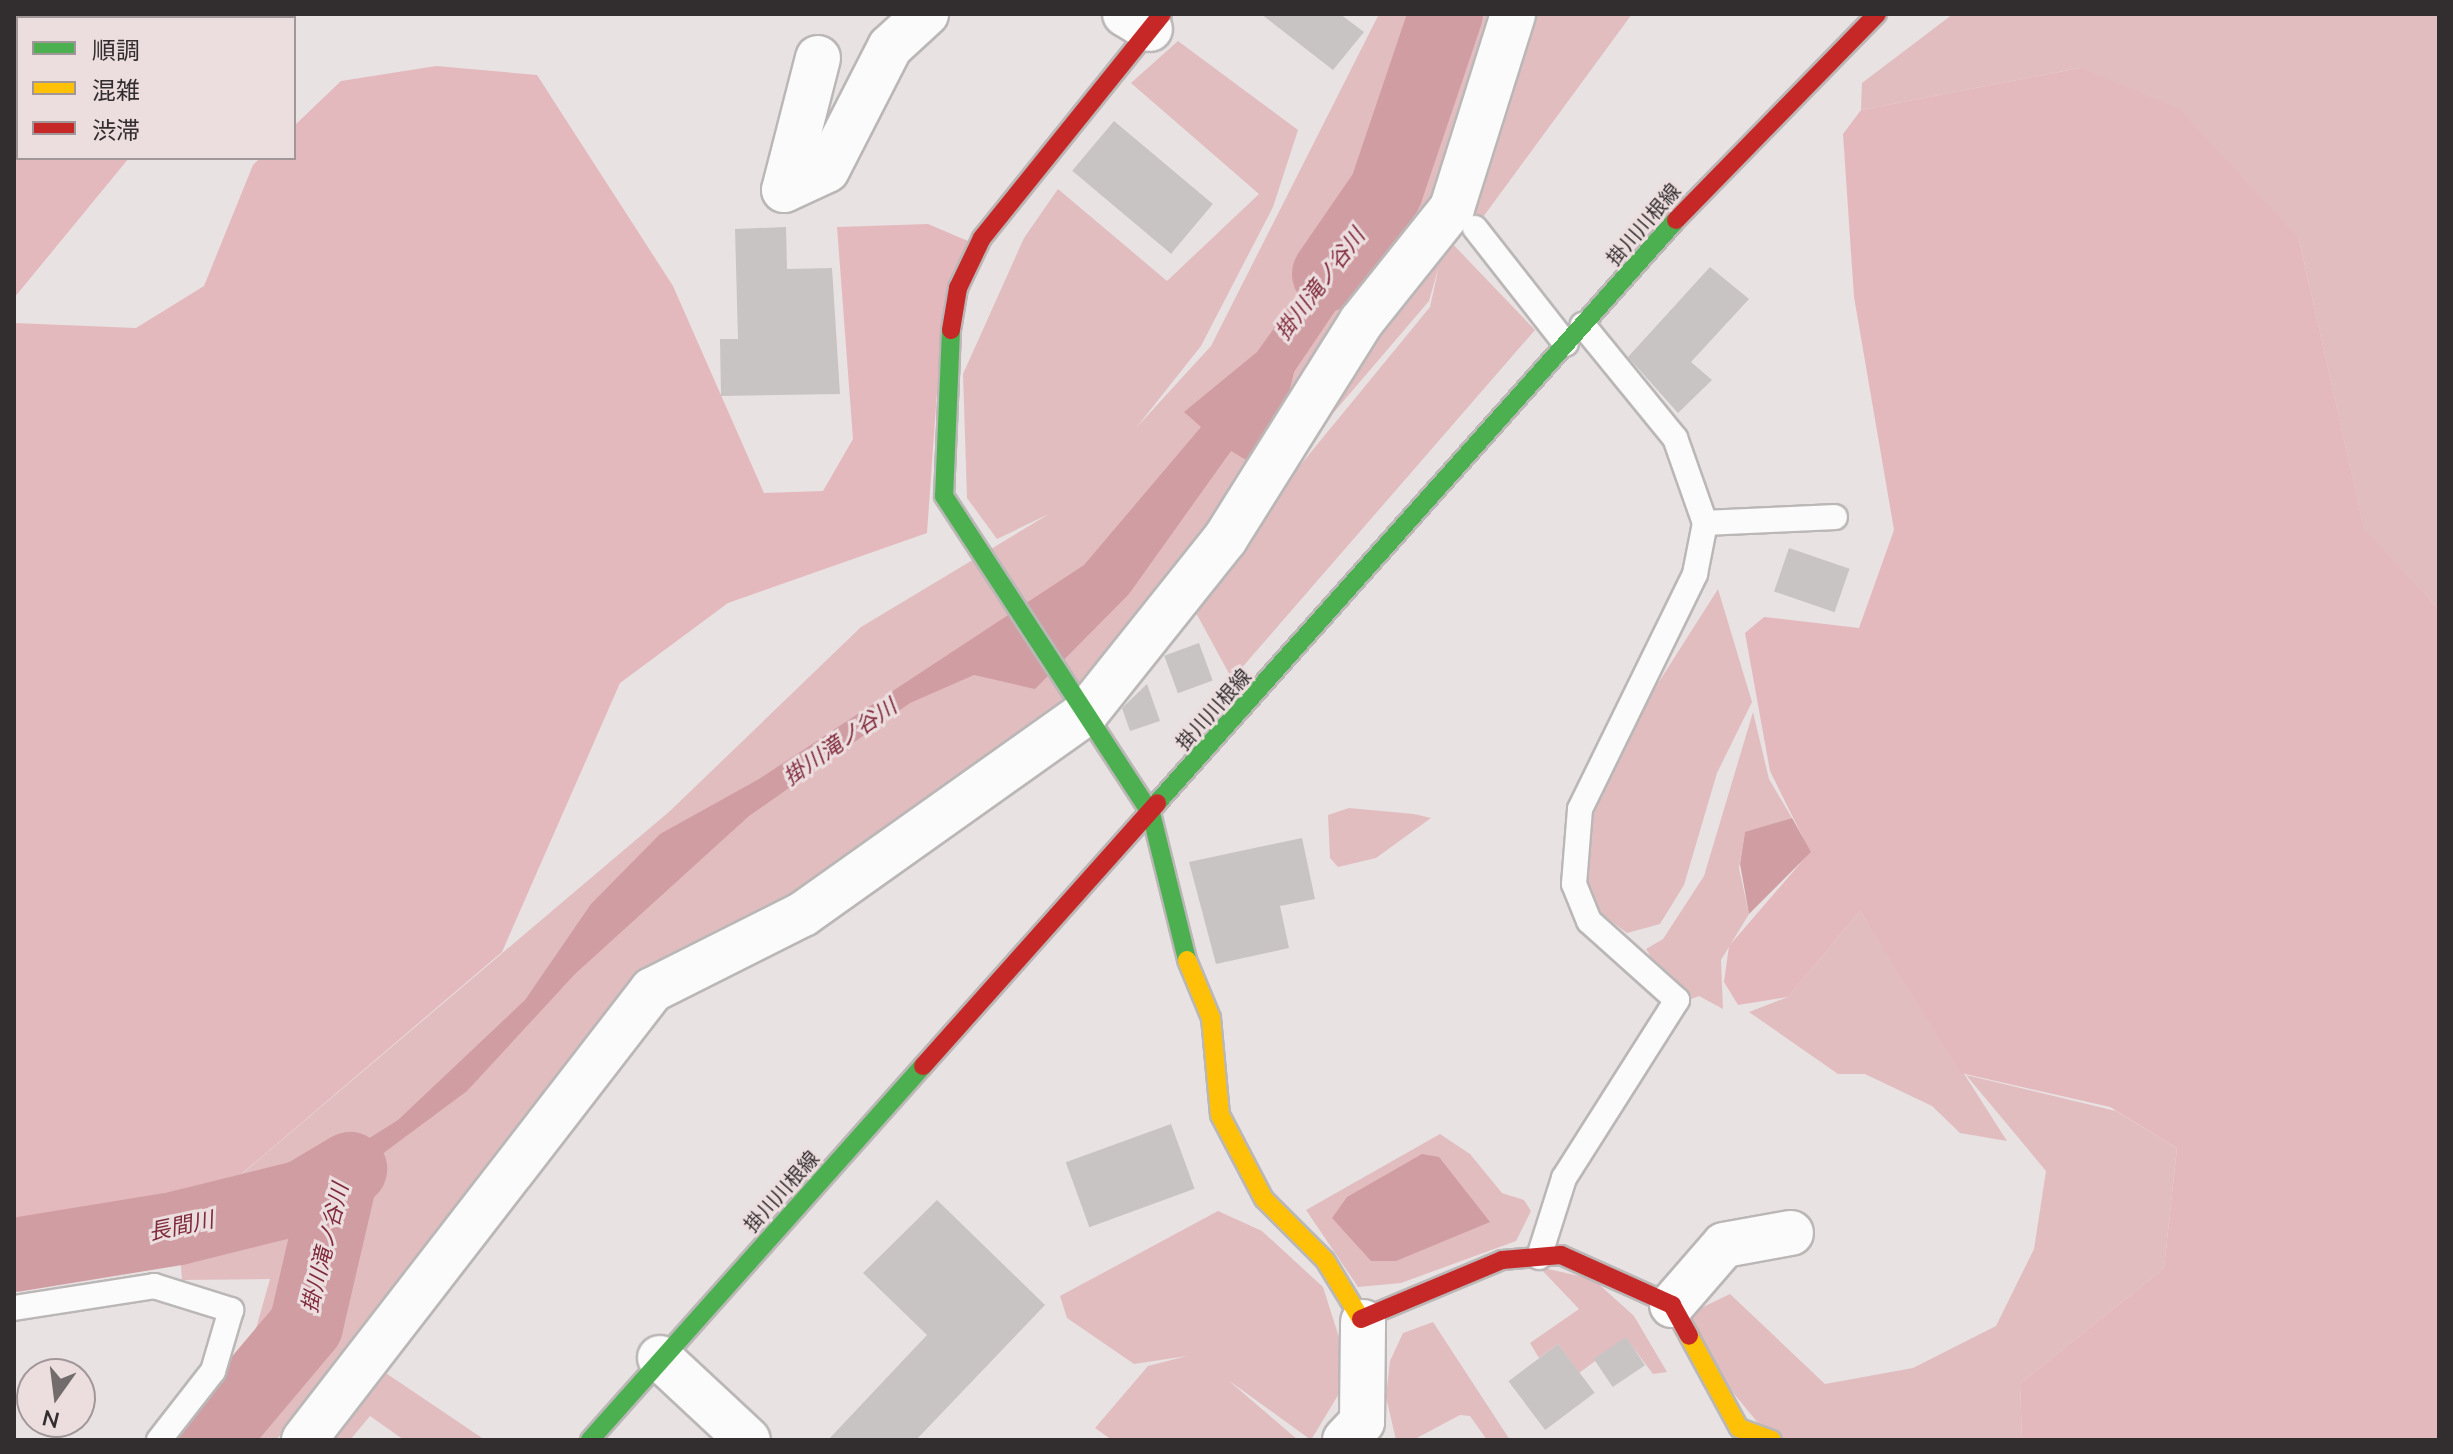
<!DOCTYPE html>
<html>
<head>
<meta charset="utf-8">
<style>
  body { margin:0 }
  #map { position:relative; width:2453px; height:1454px; overflow:hidden; background:#e8e2e2; font-family:Mulish,"Noto Sans JP",sans-serif }
  div>[style] { position:absolute }
  .green>* { inset:0; background:#e2bdc0 }
  .forest>* { inset:0; background:#e4b9be }
  .water>* { inset:0; background:#d09da3 }
  .river>* { height:74px; margin:-37px; padding:0 37px; transform-origin:37px; border-radius:37px; background:#d09da3 }
  .building>* { inset:0; background:#c9c4c4; transform-origin:0 0 }
  .roads { filter:drop-shadow(2px 0 #bbb7b7) drop-shadow(-2px 0 #bbb7b7) drop-shadow(0 2px #bbb7b7) drop-shadow(0 -2px #bbb7b7) }
  .lane>* { height:24px; margin:-12px; padding:0 12px; transform-origin:12px; border-radius:12px; background:#fcfbfb }
  .street>* { height:44px; margin:-22px; padding:0 22px; transform-origin:22px; border-radius:22px; background:#fcfbfb }
  .fast>* { height:18px; margin:-9px; padding:0 9px; transform-origin:9px; border-radius:9px; background:#4caf50 }
  .slow>* { height:18px; margin:-9px; padding:0 9px; transform-origin:9px; border-radius:9px; background:#ffc107 }
  .jam>* { height:18px; margin:-9px; padding:0 9px; transform-origin:9px; border-radius:9px; background:#c62828 }
  span { translate:-50% -50%; white-space:nowrap; text-align:center; line-height:1.15; -webkit-text-stroke:6px #ecdedf; paint-order:stroke }
  .street-label { font-size:20px; color:#322d2e }
  .water-label { font-size:22px; color:#802b3c; font-style:italic }
  .frame { position:absolute; inset:0; border:16px solid #322d2e; pointer-events:none }
  .legend { position:absolute; left:16px; top:16px; width:280px; height:144px; box-sizing:border-box; background:#ecdedf; border:2px solid #a29798; margin:0; padding:10px 14px; list-style:none; font-size:24px; color:#322d2e }
  .legend li { display:flex; align-items:center; gap:16px; height:40px }
  .legend b { width:40px; border:2px solid #a29798 }
  .north { position:absolute; left:16px; top:1358px; width:80px; height:80px; box-sizing:border-box; background:#ecdedf; border:2px solid #a29798; border-radius:50%; rotate:194deg; font-size:22px; font-weight:700; line-height:32px; text-align:center; color:#322d2e }
  .north::after { content:''; display:block; margin:auto; width:28px; height:36px; background:#726c6d; clip-path:polygon(50% 0,100% 100%,50% 72%,0 100%) }
</style>
</head>
<body>
<div id="map">
  <div class="green">
    <div style="clip-path:polygon(evenodd,1379px 14px,1632px 14px,1475px 228px,1446px 237px,1535px 330px,1232px 679px,1183px 589px,1086px 713px,652px 1016px,371px 1357px,275px 1440px,185px 1440px,246px 1364px,270px 1279px,182px 1280px,178px 1228px,670px 811px,861px 627px,1049px 514px,997px 539px,967px 498px,963px 374px,1024px 238px,1058px 189px,1167px 281px,1259px 194px,1131px 83px,1178px 41px,1298px 130px,1273px 207px,1201px 346px,1136px 428px,1211px 346px,1379px 14px,1439px 266px,1430px 307px,1270px 502px,1193px 577px,1429px 301px,1439px 266px)"></div>
    <div style="clip-path:polygon(1953px 14px,2439px 14px,2439px 609px,2364px 530px,2299px 239px,2080px 68px,1861px 110px,1862px 83px)"></div>
    <div style="clip-path:polygon(1718px 589px,1752px 702px,1717px 773px,1684px 885px,1660px 924px,1627px 933px,1593px 908px,1579px 850px,1627px 732px)"></div>
    <div style="clip-path:polygon(1753px 712px,1769px 779px,1792px 818px,1745px 833px,1739px 868px,1749px 914px,1721px 960px,1723px 1009px,1699px 996px,1679px 1004px,1646px 949px,1663px 939px,1704px 876px)"></div>
    <div style="clip-path:polygon(1349px 808px,1414px 814px,1431px 818px,1376px 858px,1338px 867px,1330px 858px,1328px 815px)"></div>
    <div style="clip-path:polygon(1860px 911px,2007px 1141px,1960px 1133px,1932px 1106px,1865px 1074px,1838px 1074px,1749px 1012px,1788px 997px)"></div>
    <div style="clip-path:polygon(1966px 1075px,2116px 1111px,2177px 1148px,2164px 1268px,2020px 1384px,2022px 1440px,1772px 1440px,1674px 1321px,1730px 1294px,1825px 1384px,1913px 1368px,1996px 1326px,2034px 1249px,2046px 1171px)"></div>
    <div style="clip-path:polygon(1440px 1134px,1470px 1154px,1502px 1193px,1524px 1200px,1531px 1211px,1516px 1241px,1401px 1283px,1358px 1287px,1306px 1210px)"></div>
    <div style="clip-path:polygon(1218px 1211px,1262px 1231px,1323px 1287px,1343px 1350px,1340px 1392px,1311px 1440px,1228px 1380px,1298px 1440px,1112px 1440px,1095px 1428px,1148px 1366px,1187px 1356px,1134px 1364px,1067px 1318px,1060px 1296px)"></div>
    <div style="clip-path:polygon(1539px 1267px,1593px 1279px,1634px 1316px,1667px 1372px,1653px 1374px,1626px 1338px,1579px 1373px,1558px 1344px,1539px 1358px,1530px 1343px,1579px 1309px)"></div>
    <div style="clip-path:polygon(1433px 1322px,1510px 1440px,1487px 1440px,1470px 1416px,1460px 1415px,1413px 1440px,1396px 1440px,1386px 1397px,1390px 1361px,1403px 1333px)"></div>
    <div style="clip-path:polygon(371px 1363px,485px 1440px,404px 1440px,370px 1416px,350px 1440px,288px 1440px)"></div>
  </div>
  <div class="forest">
    <div style="clip-path:polygon(14px 14px,205px 14px,18px 18px,18px 158px,129px 158px,14px 298px)"></div>
    <div style="clip-path:polygon(436px 66px,537px 75px,673px 286px,764px 493px,823px 491px,853px 439px,837px 227px,928px 224px,968px 241px,939px 364px,927px 533px,728px 603px,620px 683px,502px 952px,178px 1228px,14px 1253px,14px 323px,136px 328px,204px 286px,253px 165px,260px 158px,294px 158px,294px 126px,341px 81px)"></div>
    <div style="clip-path:polygon(2080px 68px,2179px 109px,2299px 239px,2364px 529px,2439px 609px,2439px 1440px,2022px 1440px,2020px 1384px,2164px 1268px,2177px 1148px,2110px 1107px,1961px 1073px,1860px 911px,1788px 997px,1738px 1005px,1724px 982px,1729px 946px,1810px 852px,1770px 771px,1745px 633px,1764px 617px,1859px 628px,1894px 530px,1854px 297px,1843px 134px,1861px 110px)"></div>
  </div>
  <div class="water">
    <div style="clip-path:polygon(1446px 14px,1459px 14px,1426px 84px)"></div>
    <div style="clip-path:polygon(1402px 190px,1385px 237px,1294px 372px,1283px 419px,1253px 464px,1231px 451px,1129px 594px,1035px 689px,974px 675px,910px 703px,749px 816px,575px 974px,467px 1091px,315px 1204px,236px 1222px,398px 1120px,525px 1000px,591px 904px,660px 834px,759px 779px,1084px 565px,1201px 427px,1184px 412px,1257px 352px,1372px 191px)"></div>
    <div style="clip-path:polygon(1792px 818px,1811px 852px,1749px 914px,1740px 864px,1745px 832px)"></div>
    <div style="clip-path:polygon(1422px 1154px,1439px 1157px,1490px 1222px,1396px 1261px,1371px 1261px,1332px 1218px,1347px 1197px)"></div>
  </div>
  <div class="river">
    <div style="left:1329px;top:274px;width:101px;rotate:-55.5deg"></div>
    <div style="left:1386px;top:191px;width:187px;rotate:-71.3deg"></div>
    <div style="left:14px;top:1255px;width:166px;rotate:-9.3deg"></div>
    <div style="left:178px;top:1228px;width:129px;rotate:-13.9deg"></div>
    <div style="left:303px;top:1197px;width:55px;rotate:-30.8deg"></div>
    <div style="left:210px;top:1440px;width:149px;rotate:-49.9deg"></div>
    <div style="left:306px;top:1326px;width:154px;rotate:-76.9deg"></div>
  </div>
  <div class="building">
    <div style="clip-path:polygon(1261px 14px,1340px 14px,1364px 32px,1333px 70px)"></div>
    <div style="left:1114px;top:121px;width:129px;height:65px;rotate:40deg"></div>
    <div style="clip-path:polygon(786px 227px,787px 269px,832px 268px,840px 394px,721px 396px,720px 339px,738px 339px,735px 229px)"></div>
    <div style="clip-path:polygon(1710px 267px,1749px 299px,1691px 362px,1712px 380px,1678px 413px,1628px 357px)"></div>
    <div style="left:1789px;top:548px;width:64px;height:46px;rotate:19deg"></div>
    <div style="left:1199px;top:643px;width:40px;height:37px;rotate:70deg"></div>
    <div style="clip-path:polygon(1147px 684px,1160px 721px,1130px 731px,1122px 708px)"></div>
    <div style="clip-path:polygon(1302px 838px,1315px 899px,1280px 906px,1289px 948px,1216px 964px,1189px 862px)"></div>
    <div style="left:1171px;top:1124px;width:69px;height:112px;rotate:70deg"></div>
    <div style="clip-path:polygon(937px 1200px,1045px 1305px,916px 1440px,828px 1440px,927px 1335px,863px 1273px)"></div>
    <div style="left:1626px;top:1337px;width:34px;height:39px;rotate:56deg"></div>
    <div style="left:1558px;top:1344px;width:61px;height:62px;rotate:53deg"></div>
  </div>
  <div class="roads">
    <div class="lane">
      <div style="left:1475px;top:228px;width:147px;rotate:51.9deg"></div>
      <div style="left:1705px;top:523px;width:130px;rotate:-2.6deg"></div>
      <div style="left:1539px;top:1257px;width:83px;rotate:-72.4deg"></div>
      <div style="left:1564px;top:1178px;width:211px;rotate:-57.6deg"></div>
      <div style="left:1677px;top:1000px;width:118px;rotate:-138.1deg"></div>
      <div style="left:1589px;top:921px;width:40px;rotate:-112deg"></div>
      <div style="left:1574px;top:884px;width:75px;rotate:-85.4deg"></div>
      <div style="left:1580px;top:809px;width:262px;rotate:-63.9deg"></div>
      <div style="left:1695px;top:574px;width:52px;rotate:-78.9deg"></div>
      <div style="left:1705px;top:523px;width:90px;rotate:-109.4deg"></div>
      <div style="left:1675px;top:438px;width:146px;rotate:-129.2deg"></div>
      <div style="left:14px;top:1308px;width:142px;rotate:-8.9deg"></div>
      <div style="left:154px;top:1286px;width:81px;rotate:17.3deg"></div>
      <div style="left:231px;top:1310px;width:64px;rotate:106.4deg"></div>
      <div style="left:213px;top:1371px;width:88px;rotate:128deg"></div>
    </div>
    <div class="street">
      <div style="left:1125px;top:14px;width:29px;rotate:31deg"></div>
      <div style="left:818px;top:58px;width:136px;rotate:104.4deg"></div>
      <div style="left:784px;top:190px;width:47px;rotate:-24.9deg"></div>
      <div style="left:827px;top:170px;width:138px;rotate:-62.9deg"></div>
      <div style="left:890px;top:47px;width:49px;rotate:-42.5deg"></div>
      <div style="left:1672px;top:1305px;width:79px;rotate:-49.1deg"></div>
      <div style="left:1724px;top:1245px;width:68px;rotate:-10.2deg"></div>
      <div style="left:660px;top:1358px;width:120px;rotate:43deg"></div>
      <div style="left:304px;top:1440px;width:569px;rotate:-52.28deg"></div>
      <div style="left:652px;top:990px;width:169px;rotate:-26.7deg"></div>
      <div style="left:803px;top:914px;width:347px;rotate:-35.4deg"></div>
      <div style="left:1086px;top:713px;width:223px;rotate:-51.4deg"></div>
      <div style="left:1225px;top:539px;width:256px;rotate:-57.9deg"></div>
      <div style="left:1361px;top:322px;width:146px;rotate:-51.4deg"></div>
      <div style="left:1452px;top:208px;width:203px;rotate:-72.5deg"></div>
      <div style="left:1345px;top:1440px;width:25px;rotate:-47deg"></div>
      <div style="left:1362px;top:1422px;width:100px;rotate:-89.4deg"></div>
    </div>
    <div class="fast">
      <div style="left:951px;top:330px;width:166px;rotate:92.4deg"></div>
      <div style="left:944px;top:496px;width:379px;rotate:56.9deg"></div>
      <div style="left:1151px;top:813px;width:151px;rotate:76.2deg"></div>
      <div style="left:1157px;top:803px;width:781px;rotate:-48.32deg"></div>
      <div style="left:590px;top:1440px;width:501px;rotate:-48.32deg"></div>
    </div>
    <div class="slow">
      <div style="left:1187px;top:960px;width:63px;rotate:67.5deg"></div>
      <div style="left:1211px;top:1018px;width:97px;rotate:84.7deg"></div>
      <div style="left:1220px;top:1115px;width:95px;rotate:62.4deg"></div>
      <div style="left:1264px;top:1199px;width:86px;rotate:45deg"></div>
      <div style="left:1325px;top:1260px;width:69px;rotate:58.6deg"></div>
      <div style="left:1689px;top:1336px;width:105px;rotate:61.5deg"></div>
      <div style="left:1739px;top:1428px;width:35px;rotate:20deg"></div>
    </div>
    <div class="jam">
      <div style="left:1676px;top:220px;width:288px;rotate:-45.7deg"></div>
      <div style="left:951px;top:330px;width:43px;rotate:-80.5deg"></div>
      <div style="left:958px;top:288px;width:55px;rotate:-64.4deg"></div>
      <div style="left:982px;top:238px;width:287px;rotate:-51.2deg"></div>
      <div style="left:923px;top:1066px;width:352px;rotate:-48.3deg"></div>
      <div style="left:1361px;top:1319px;width:153px;rotate:-22.7deg"></div>
      <div style="left:1502px;top:1260px;width:59px;rotate:-4.8deg"></div>
      <div style="left:1561px;top:1255px;width:122px;rotate:24.2deg"></div>
      <div style="left:1672px;top:1305px;width:35px;rotate:61deg"></div>
    </div>
  </div>
  <div class="street-label">
    <span style="left:1643px;top:224px;rotate:-49deg">掛川川根線</span>
    <span style="left:1213px;top:709px;rotate:-48deg">掛川川根線</span>
    <span style="left:781px;top:1191px;rotate:-48deg">掛川川根線</span>
  </div>
  <div class="water-label">
    <span style="left:1320px;top:284px;rotate:-53deg">掛川滝ノ谷川</span>
    <span style="left:840px;top:742px;rotate:-35deg">掛川滝ノ谷川</span>
    <span style="left:181px;top:1226px;rotate:-12deg">長間川</span>
    <span style="left:325px;top:1248px;rotate:-76deg">掛川滝ノ谷川</span>
  </div>
  <div class="frame"></div>
  <ul class="legend">
  <li><b style="height:10px;background:#4caf50"></b>順調</li>
  <li><b style="height:10px;background:#ffc107"></b>混雑</li>
  <li><b style="height:10px;background:#c62828"></b>渋滞</li>
  </ul>
  <div class="north">N</div>
</div>
</body>
</html>
